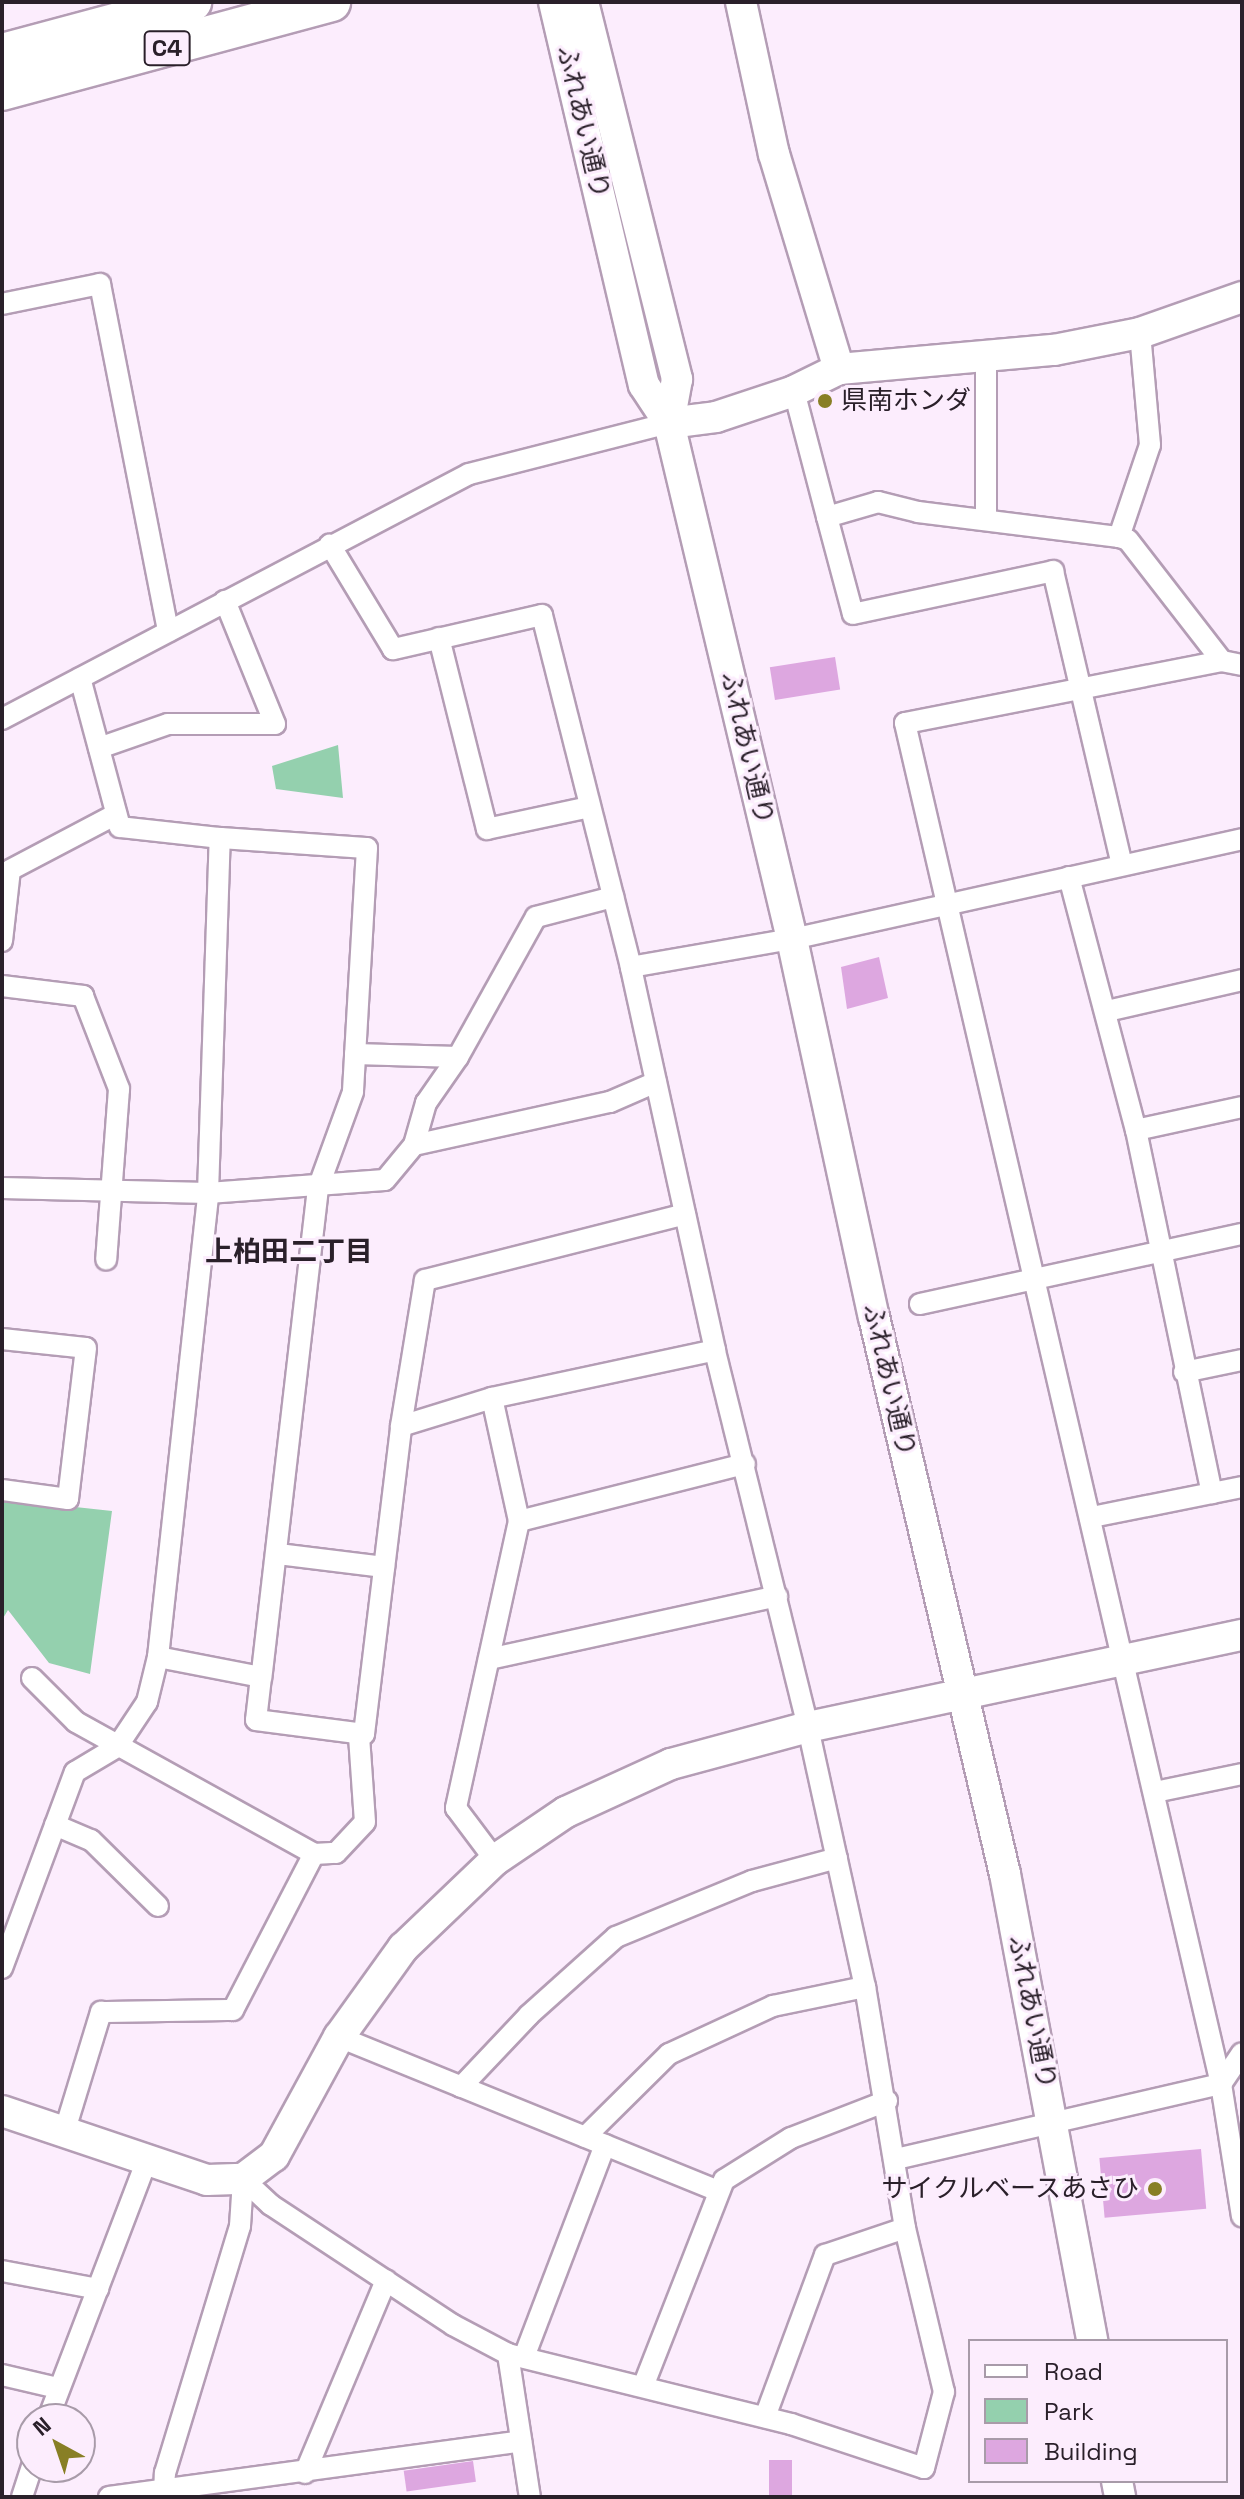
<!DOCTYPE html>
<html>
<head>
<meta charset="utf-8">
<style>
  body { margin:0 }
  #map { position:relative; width:1244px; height:2499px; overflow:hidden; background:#fcedfd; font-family:"Space Grotesk","Noto Sans JP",sans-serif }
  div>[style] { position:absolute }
  .green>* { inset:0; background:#94d0ae }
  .building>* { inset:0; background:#dda7e0; transform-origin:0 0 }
  .roads { filter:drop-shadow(2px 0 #b49db5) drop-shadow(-2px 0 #b49db5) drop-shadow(0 2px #b49db5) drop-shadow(0 -2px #b49db5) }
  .street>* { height:20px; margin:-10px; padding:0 10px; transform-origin:10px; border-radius:10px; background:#fff }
  .secondary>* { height:30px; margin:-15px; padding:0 15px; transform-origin:15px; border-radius:15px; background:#fff }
  .highway>* { height:38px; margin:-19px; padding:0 19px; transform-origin:19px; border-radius:19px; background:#fff }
  .dots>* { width:22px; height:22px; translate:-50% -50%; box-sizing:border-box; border:4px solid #fcedfd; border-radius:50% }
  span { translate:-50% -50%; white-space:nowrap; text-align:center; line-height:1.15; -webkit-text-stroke:6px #fcedfd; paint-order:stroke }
  .shield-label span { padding:2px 6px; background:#fcedfd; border:2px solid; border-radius:6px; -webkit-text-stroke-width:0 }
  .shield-label { font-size:24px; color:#2a202a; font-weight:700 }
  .street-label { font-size:26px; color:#2a202a }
  .poi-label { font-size:26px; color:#2a202a }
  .left { translate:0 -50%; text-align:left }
  .right { translate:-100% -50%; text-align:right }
  .neighbourhood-label { font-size:28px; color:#2a202a; font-weight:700 }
  .frame { position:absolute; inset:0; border:4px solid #2a202a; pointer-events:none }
  .legend { position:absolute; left:968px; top:2339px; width:260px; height:144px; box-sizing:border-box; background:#fcedfd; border:2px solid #a89ba9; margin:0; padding:10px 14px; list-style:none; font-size:24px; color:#2a202a }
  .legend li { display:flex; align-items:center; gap:16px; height:40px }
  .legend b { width:40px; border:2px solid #a89ba9 }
  .north { position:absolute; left:16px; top:2403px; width:80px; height:80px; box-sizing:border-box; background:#fcedfd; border:2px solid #a89ba9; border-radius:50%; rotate:320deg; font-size:22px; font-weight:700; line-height:32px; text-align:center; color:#2a202a }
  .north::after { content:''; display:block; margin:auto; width:28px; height:36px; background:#887f25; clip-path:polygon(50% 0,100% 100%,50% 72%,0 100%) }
</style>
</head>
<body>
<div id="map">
  <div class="green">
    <div style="clip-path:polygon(338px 745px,343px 798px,276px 789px,272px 766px)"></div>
    <div style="clip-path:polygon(2px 1499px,112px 1511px,90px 1674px,49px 1663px,8px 1610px,2px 1620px)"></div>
  </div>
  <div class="building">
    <div style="left:835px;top:657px;width:33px;height:66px;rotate:81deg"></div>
    <div style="clip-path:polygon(879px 957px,888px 998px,847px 1009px,841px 967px)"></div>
    <div style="left:1201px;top:2149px;width:60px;height:102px;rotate:85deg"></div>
    <div style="left:792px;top:2460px;width:37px;height:23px;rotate:90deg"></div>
    <div style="left:473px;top:2461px;width:21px;height:70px;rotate:82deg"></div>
  </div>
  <div class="roads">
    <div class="street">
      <div style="left:2px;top:304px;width:100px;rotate:-11.5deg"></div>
      <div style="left:100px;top:284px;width:354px;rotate:78.9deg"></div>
      <div style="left:794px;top:391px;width:130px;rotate:75.3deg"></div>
      <div style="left:827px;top:517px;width:53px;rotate:-16.4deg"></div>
      <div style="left:878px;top:502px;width:41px;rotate:14deg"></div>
      <div style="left:918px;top:512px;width:203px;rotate:7.1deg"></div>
      <div style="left:1119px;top:537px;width:9px;rotate:18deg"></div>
      <div style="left:1128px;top:540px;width:153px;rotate:52.2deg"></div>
      <div style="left:827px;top:517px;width:100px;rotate:75deg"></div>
      <div style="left:853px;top:614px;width:205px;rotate:-12.1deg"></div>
      <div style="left:1053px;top:571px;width:302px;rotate:76.8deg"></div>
      <div style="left:986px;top:520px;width:163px;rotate:-90deg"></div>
      <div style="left:1119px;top:537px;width:97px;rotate:-71.4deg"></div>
      <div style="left:1150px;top:445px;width:112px;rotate:-95.1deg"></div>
      <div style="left:439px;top:638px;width:197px;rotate:75.9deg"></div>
      <div style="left:487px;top:829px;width:105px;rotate:-12.1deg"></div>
      <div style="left:1242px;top:665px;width:20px;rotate:-169deg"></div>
      <div style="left:1222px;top:661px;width:323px;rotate:168.9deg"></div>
      <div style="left:905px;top:723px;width:1397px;rotate:76.93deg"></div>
      <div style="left:1221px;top:2084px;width:134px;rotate:81deg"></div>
      <div style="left:2px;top:719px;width:527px;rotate:-27.68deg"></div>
      <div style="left:469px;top:474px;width:206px;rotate:-14.3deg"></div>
      <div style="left:99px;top:748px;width:73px;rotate:-19.2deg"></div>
      <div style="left:168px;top:724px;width:107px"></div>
      <div style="left:275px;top:724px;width:133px;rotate:-112.1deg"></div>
      <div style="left:220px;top:838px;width:147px;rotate:3.9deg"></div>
      <div style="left:367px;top:848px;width:244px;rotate:93.3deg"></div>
      <div style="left:353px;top:1092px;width:102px;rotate:110deg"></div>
      <div style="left:318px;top:1188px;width:492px;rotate:96.6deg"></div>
      <div style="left:1069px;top:877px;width:262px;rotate:75.2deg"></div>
      <div style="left:1136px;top:1130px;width:371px;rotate:78.2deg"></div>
      <div style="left:2px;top:941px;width:71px;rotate:-83.6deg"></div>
      <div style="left:10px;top:870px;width:120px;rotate:-27.8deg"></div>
      <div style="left:631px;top:967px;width:163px;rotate:-9.9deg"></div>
      <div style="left:792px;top:939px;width:461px;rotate:-12.5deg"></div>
      <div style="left:2px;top:986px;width:82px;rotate:7deg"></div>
      <div style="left:83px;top:996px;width:100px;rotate:68.8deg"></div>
      <div style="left:119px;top:1089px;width:171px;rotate:94.3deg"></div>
      <div style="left:1107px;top:1011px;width:139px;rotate:-12.9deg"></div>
      <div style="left:355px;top:1054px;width:103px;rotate:1.7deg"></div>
      <div style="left:1136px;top:1130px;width:108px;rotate:-12.2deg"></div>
      <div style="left:414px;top:1145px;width:44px;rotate:-74.1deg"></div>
      <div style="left:426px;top:1103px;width:56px;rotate:-55.2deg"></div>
      <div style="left:458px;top:1057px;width:160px;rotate:-60.9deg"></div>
      <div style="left:536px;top:917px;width:80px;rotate:-14.6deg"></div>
      <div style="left:2px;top:1188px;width:206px;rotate:1.4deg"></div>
      <div style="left:208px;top:1193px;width:177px;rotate:-4.2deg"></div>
      <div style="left:385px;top:1180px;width:45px;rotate:-50.4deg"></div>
      <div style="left:414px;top:1145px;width:201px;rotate:-12.4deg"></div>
      <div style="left:610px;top:1102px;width:50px;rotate:-23.5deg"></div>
      <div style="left:920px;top:1304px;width:330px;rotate:-12.3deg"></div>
      <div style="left:2px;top:1339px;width:84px;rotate:6.1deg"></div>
      <div style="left:86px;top:1348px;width:152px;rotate:96.8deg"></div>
      <div style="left:68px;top:1499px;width:67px;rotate:-172.2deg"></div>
      <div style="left:1184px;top:1372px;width:59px;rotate:-11.7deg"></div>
      <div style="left:492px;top:1398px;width:126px;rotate:77.6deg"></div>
      <div style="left:519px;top:1521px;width:294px;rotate:102.4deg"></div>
      <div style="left:456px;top:1808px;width:65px;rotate:53.1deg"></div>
      <div style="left:401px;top:1426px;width:148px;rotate:-80.7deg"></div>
      <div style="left:425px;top:1280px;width:268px;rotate:-14.2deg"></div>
      <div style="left:1092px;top:1517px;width:153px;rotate:-11.3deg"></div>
      <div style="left:519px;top:1521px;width:233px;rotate:-14.2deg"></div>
      <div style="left:278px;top:1554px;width:107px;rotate:7deg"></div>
      <div style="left:158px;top:1657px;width:105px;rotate:11deg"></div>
      <div style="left:261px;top:1677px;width:43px;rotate:96.6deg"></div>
      <div style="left:256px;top:1720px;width:109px;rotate:7.4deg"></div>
      <div style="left:364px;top:1734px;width:310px;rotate:-83.1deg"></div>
      <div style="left:401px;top:1426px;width:95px;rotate:-17.1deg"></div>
      <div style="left:492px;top:1398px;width:228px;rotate:-12.1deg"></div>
      <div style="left:489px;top:1659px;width:295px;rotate:-12.3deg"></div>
      <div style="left:32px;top:1678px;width:62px;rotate:45deg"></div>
      <div style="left:76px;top:1722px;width:272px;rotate:29deg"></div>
      <div style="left:314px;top:1854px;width:22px;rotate:-3deg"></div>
      <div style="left:336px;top:1853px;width:42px;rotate:-46.9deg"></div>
      <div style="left:365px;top:1822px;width:85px;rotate:-94deg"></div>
      <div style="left:1155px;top:1792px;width:89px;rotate:-11.7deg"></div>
      <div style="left:55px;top:1825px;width:39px;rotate:23deg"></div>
      <div style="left:91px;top:1840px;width:94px;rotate:44.6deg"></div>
      <div style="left:2px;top:1968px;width:209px;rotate:-69.6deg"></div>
      <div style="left:75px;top:1772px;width:49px;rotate:-30.8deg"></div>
      <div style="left:117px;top:1747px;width:54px;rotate:-56.3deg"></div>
      <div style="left:147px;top:1702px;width:46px;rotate:-76.3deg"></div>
      <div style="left:158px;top:1657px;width:467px;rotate:-83.8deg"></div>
      <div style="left:208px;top:1193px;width:355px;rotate:-88.1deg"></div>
      <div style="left:220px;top:838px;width:101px;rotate:-173.7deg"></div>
      <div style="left:120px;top:827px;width:154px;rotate:-105deg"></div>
      <div style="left:339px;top:2037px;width:410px;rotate:22.1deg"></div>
      <div style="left:461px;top:2087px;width:99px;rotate:-46.6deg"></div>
      <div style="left:529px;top:2015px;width:117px;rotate:-41.9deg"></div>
      <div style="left:616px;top:1937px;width:147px;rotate:-22.4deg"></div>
      <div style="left:752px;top:1881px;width:88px;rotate:-15.1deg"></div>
      <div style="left:64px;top:2133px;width:127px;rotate:-73deg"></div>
      <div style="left:101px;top:2012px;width:132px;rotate:-0.9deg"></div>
      <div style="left:233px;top:2010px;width:176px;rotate:-62.6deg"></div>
      <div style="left:585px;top:2137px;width:118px;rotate:-44.7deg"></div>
      <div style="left:669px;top:2054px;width:115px;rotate:-24.8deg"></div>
      <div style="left:773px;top:2006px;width:94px;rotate:-11.7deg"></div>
      <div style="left:896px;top:2159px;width:334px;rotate:-13deg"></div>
      <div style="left:1221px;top:2084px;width:37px;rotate:-56deg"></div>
      <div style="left:243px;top:2179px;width:38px;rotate:43deg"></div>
      <div style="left:271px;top:2205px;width:218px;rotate:33.4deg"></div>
      <div style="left:453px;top:2325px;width:62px;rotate:27.8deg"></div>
      <div style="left:508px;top:2354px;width:292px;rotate:13.9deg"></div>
      <div style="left:791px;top:2424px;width:140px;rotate:18.3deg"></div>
      <div style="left:924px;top:2468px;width:79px;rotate:-75.3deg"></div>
      <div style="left:944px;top:2392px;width:169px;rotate:-103.4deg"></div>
      <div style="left:905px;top:2228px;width:244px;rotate:-99.4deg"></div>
      <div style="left:865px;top:1987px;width:266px;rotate:-102.4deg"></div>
      <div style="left:808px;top:1727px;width:388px;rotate:-103.9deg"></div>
      <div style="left:715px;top:1350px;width:392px;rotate:-102.4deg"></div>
      <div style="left:631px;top:967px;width:363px;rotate:-104.2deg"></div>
      <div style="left:542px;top:615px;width:153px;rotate:167.1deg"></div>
      <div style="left:393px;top:649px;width:122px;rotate:-121.2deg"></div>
      <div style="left:2px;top:2271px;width:98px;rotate:10.6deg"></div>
      <div style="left:508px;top:2354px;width:145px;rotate:81.3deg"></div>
      <div style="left:524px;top:2357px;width:227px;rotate:-69.1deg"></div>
      <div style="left:2px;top:2375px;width:57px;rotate:13.1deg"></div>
      <div style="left:644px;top:2384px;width:219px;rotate:-68.6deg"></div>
      <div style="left:724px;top:2180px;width:79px;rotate:-32.1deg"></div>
      <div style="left:791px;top:2138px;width:103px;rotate:-21.1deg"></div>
      <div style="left:765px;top:2417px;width:173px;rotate:-69.7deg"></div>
      <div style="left:825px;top:2255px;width:84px;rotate:-18.6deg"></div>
      <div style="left:48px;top:2419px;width:277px;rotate:-69.1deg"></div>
      <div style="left:305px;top:2473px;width:209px;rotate:-67.2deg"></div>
      <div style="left:22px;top:2497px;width:32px;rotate:-72deg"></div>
      <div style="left:109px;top:2497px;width:416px;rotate:-7.7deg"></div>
      <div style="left:164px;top:2497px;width:24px;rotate:-88deg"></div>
      <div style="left:165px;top:2473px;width:258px;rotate:-73.1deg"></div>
      <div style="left:240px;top:2226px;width:47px;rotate:-86.3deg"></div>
    </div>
    <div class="secondary">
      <div style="left:554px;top:2px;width:393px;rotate:76.8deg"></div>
      <div style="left:644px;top:385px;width:45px;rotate:56.7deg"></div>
      <div style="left:669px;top:423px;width:530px;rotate:76.59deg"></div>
      <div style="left:792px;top:939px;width:387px;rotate:77.8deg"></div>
      <div style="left:874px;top:1317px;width:572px;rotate:76.77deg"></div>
      <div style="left:1005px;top:1874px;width:475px;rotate:79.4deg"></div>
      <div style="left:583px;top:2px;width:389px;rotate:76deg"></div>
      <div style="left:677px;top:379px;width:45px;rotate:100.3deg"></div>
      <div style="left:741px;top:2px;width:156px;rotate:77.8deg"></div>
      <div style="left:774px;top:154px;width:225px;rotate:73.2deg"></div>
      <div style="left:669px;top:423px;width:47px;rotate:-7.3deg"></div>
      <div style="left:716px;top:417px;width:82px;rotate:-18.4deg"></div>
      <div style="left:794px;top:391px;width:50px;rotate:-26.1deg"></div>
      <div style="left:839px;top:369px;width:216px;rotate:-5.1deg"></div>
      <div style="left:1054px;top:350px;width:88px;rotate:-11.2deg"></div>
      <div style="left:1140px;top:333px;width:108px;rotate:-19.4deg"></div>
      <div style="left:2px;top:2111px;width:216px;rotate:18.6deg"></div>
      <div style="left:207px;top:2180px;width:36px;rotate:-2deg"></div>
      <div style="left:243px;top:2179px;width:39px;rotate:-37deg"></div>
      <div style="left:274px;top:2156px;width:136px;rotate:-61.4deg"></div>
      <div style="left:339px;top:2037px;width:110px;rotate:-54.3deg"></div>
      <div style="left:403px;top:1948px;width:127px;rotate:-43.7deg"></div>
      <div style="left:495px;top:1860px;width:86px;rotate:-34.1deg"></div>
      <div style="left:566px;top:1812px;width:115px;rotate:-24.6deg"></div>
      <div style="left:671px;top:1764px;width:142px;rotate:-15.1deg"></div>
      <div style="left:808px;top:1727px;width:444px;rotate:-12deg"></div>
      <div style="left:1117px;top:2481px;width:16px;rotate:79deg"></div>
    </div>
    <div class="highway">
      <div style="left:2px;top:53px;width:197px;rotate:-15deg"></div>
      <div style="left:2px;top:91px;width:341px;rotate:-15.1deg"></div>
    </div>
  </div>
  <div class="dots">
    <div style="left:825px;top:401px;background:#887f25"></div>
    <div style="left:1155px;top:2189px;background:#887f25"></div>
  </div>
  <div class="shield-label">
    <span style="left:167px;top:48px">C4</span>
  </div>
  <div class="street-label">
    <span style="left:583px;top:122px;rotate:77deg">ふれあい通り</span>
    <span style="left:747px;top:748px;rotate:77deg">ふれあい通り</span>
    <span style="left:889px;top:1380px;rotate:77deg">ふれあい通り</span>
    <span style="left:1032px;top:2012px;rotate:79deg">ふれあい通り</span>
  </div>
  <div class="poi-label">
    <span class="left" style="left:841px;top:401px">県南ホンダ</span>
    <span class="right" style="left:1139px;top:2189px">サイクルベースあさひ</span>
  </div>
  <div class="neighbourhood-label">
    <span style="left:289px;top:1251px">上柏田二丁目</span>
  </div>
  <div class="frame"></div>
  <ul class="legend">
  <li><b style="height:10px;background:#fff"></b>Road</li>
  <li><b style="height:22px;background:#94d0ae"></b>Park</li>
  <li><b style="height:22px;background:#dda7e0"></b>Building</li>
  </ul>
  <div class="north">N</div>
</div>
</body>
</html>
